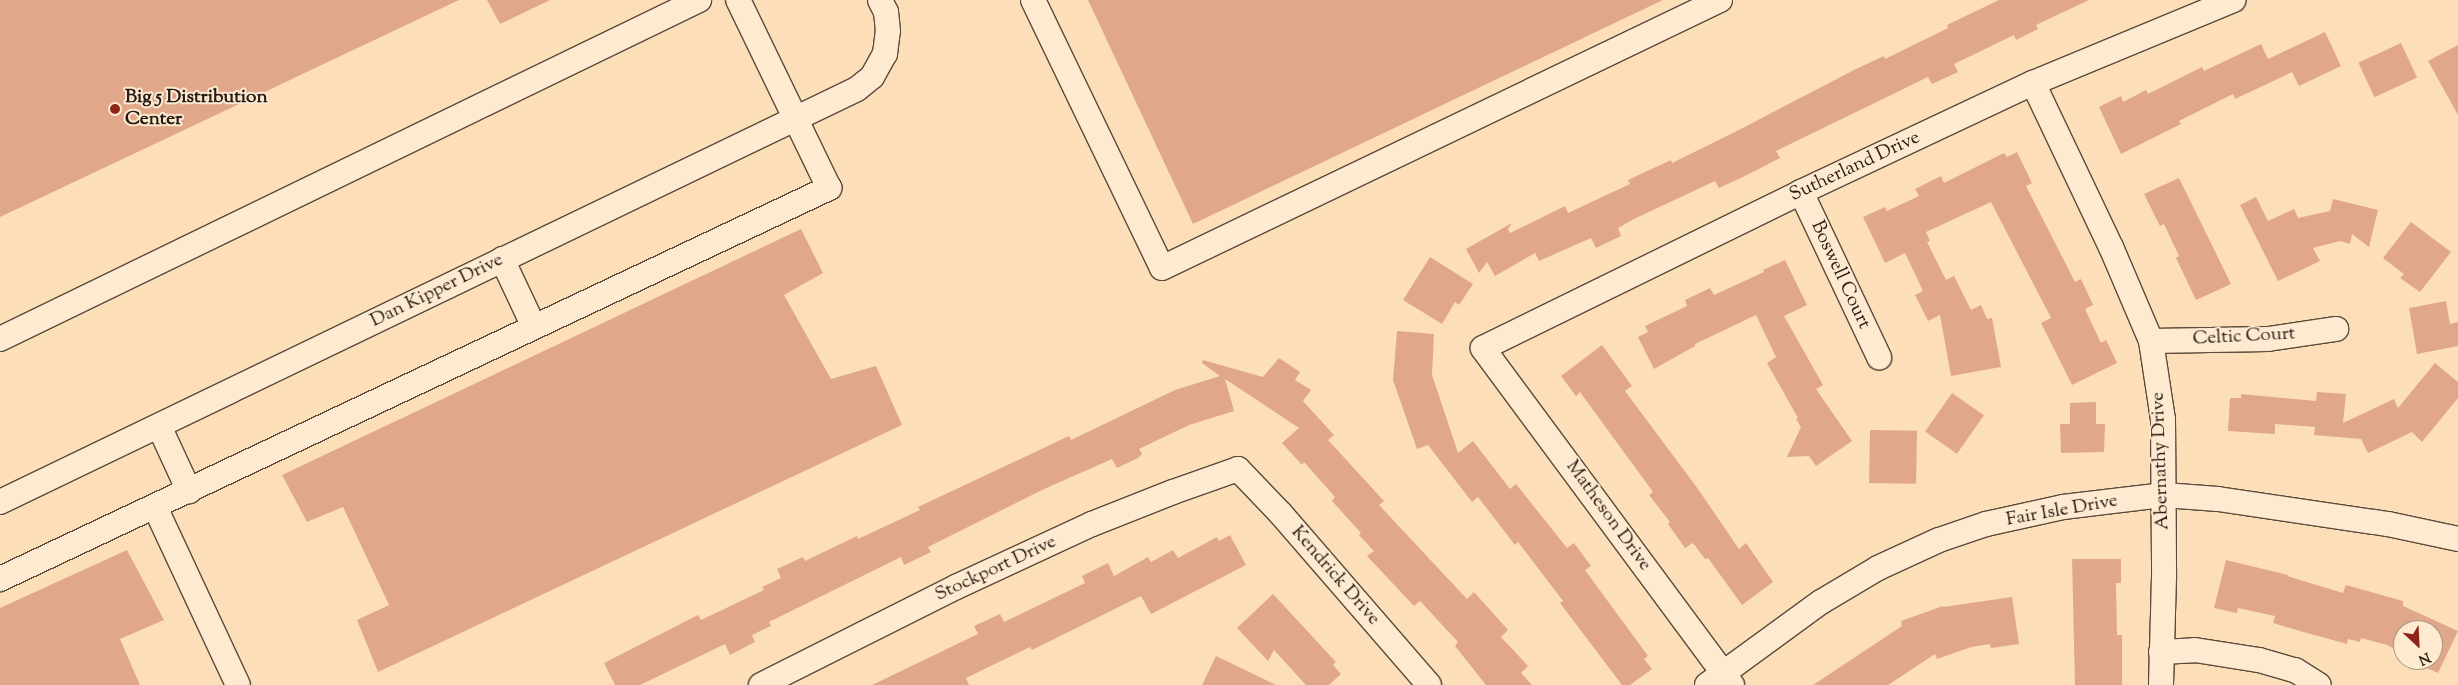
<!DOCTYPE html>
<html>
<head>
<meta charset="utf-8">
<style>
  body { margin:0 }
  #map { position:relative; width:2458px; height:685px; overflow:hidden; background:#fcdfb8; font-family:"Sorts Mill Goudy",serif }
  div>[style] { position:absolute }
  .building>* { inset:0; background:#e1a78b; transform-origin:0 0 }
  .roads { filter:drop-shadow(1px 0 #5a4b3b) drop-shadow(-1px 0 #5a4b3b) drop-shadow(0 1px #5a4b3b) drop-shadow(0 -1px #5a4b3b) }
  .minor>* { height:24px; margin:-12px; padding:0 12px; transform-origin:12px; border-radius:12px; background:#fdead1 }
  .dots>* { width:14px; height:14px; translate:-50% -50%; box-sizing:border-box; border:2px solid #fdead1; border-radius:50% }
  span { translate:-50% -50%; white-space:nowrap; text-align:center; line-height:1.15; -webkit-text-stroke:4px #fdead1; paint-order:stroke }
  .poi-label { font-size:19px; color:#241a11; font-weight:700 }
  .left { translate:0 -50%; text-align:left }
  .street-label { font-size:19px; color:#241a11 }
  .north { position:absolute; left:2393px; top:620px; width:50px; height:50px; box-sizing:border-box; background:#fdead1; border:1px solid #a69784; border-radius:50%; rotate:155deg; font-size:14px; font-weight:700; line-height:20px; text-align:center; color:#241a11 }
  .north::after { content:''; display:block; margin:auto; width:18px; height:22px; background:#8f2418; clip-path:polygon(50% 0,100% 100%,50% 72%,0 100%) }
</style>
</head>
<body>
<div id="map">
  <div class="building">
    <div style="clip-path:polygon(0 0,459px 0,0 217px)"></div>
    <div style="clip-path:polygon(487px 0,550px 0,500px 24px)"></div>
    <div style="clip-path:polygon(1088px 0,1663px 0,1193px 224px)"></div>
    <div style="clip-path:polygon(1999px 0,2089px 0,2036px 25px,2038px 29px,2016px 40px,2014px 35px,1954px 64px,1958px 72px,1932px 84px,1928px 77px,1776px 151px,1780px 158px,1745px 176px,1719px 188px,1715px 181px,1636px 218px,1618px 228px,1621px 236px,1596px 248px,1591px 238px,1539px 261px,1535px 253px,1495px 276px,1487px 262px,1479px 273px,1466px 249px,1512px 223px,1508px 229px,1510px 233px,1565px 206px,1568px 213px,1630px 184px,1628px 180px,1671px 160px,1672px 163px,1735px 132px,1856px 69px,1884px 56px,1885px 59px,1948px 28px,1947px 25px)"></div>
    <div style="clip-path:polygon(2325px 32px,2341px 66px,2299px 86px,2292px 72px,2235px 99px,2233px 94px,2179px 121px,2181px 124px,2121px 154px,2099px 107px,2121px 96px,2123px 102px,2146px 90px,2148px 94px,2202px 67px,2204px 71px,2261px 44px,2268px 59px)"></div>
    <div style="left:2401px;top:43px;width:38px;height:47px;rotate:65deg"></div>
    <div style="clip-path:polygon(2458px 45px,2458px 115px,2428px 61px)"></div>
    <div style="clip-path:polygon(2017px 152px,2032px 183px,2026px 186px,2075px 282px,2081px 279px,2093px 305px,2085px 309px,2101px 343px,2106px 340px,2117px 363px,2072px 385px,2041px 323px,2051px 318px,1991px 202px,1926px 232px,1930px 241px,1927px 242px,1946px 280px,1954px 276px,1971px 310px,1981px 305px,1987px 319px,1992px 318px,2001px 367px,1951px 376px,1940px 315px,1928px 321px,1915px 295px,1923px 291px,1905px 253px,1885px 263px,1863px 217px,1885px 207px,1887px 211px,1919px 196px,1915px 189px,1941px 176px,1944px 183px,2004px 153px,2007px 157px)"></div>
    <div style="clip-path:polygon(2179px 178px,2231px 284px,2196px 300px,2176px 258px,2179px 256px,2164px 224px,2160px 226px,2144px 194px)"></div>
    <div style="clip-path:polygon(2256px 197px,2268px 221px,2294px 209px,2298px 218px,2330px 211px,2333px 199px,2378px 210px,2369px 247px,2352px 234px,2350px 244px,2340px 241px,2313px 248px,2320px 261px,2278px 281px,2240px 205px)"></div>
    <div style="clip-path:polygon(2411px 222px,2451px 252px,2420px 292px,2400px 278px,2404px 274px,2383px 258px)"></div>
    <div style="clip-path:polygon(801px 229px,823px 273px,784px 295px,831px 379px,876px 366px,902px 425px,378px 672px,357px 620px,389px 605px,343px 507px,307px 522px,282px 475px)"></div>
    <div style="clip-path:polygon(1430px 257px,1473px 284px,1459px 305px,1455px 302px,1442px 324px,1403px 300px)"></div>
    <div style="clip-path:polygon(1785px 260px,1807px 305px,1784px 316px,1823px 385px,1816px 389px,1852px 441px,1816px 466px,1809px 456px,1787px 457px,1801px 427px,1796px 419px,1798px 418px,1767px 363px,1776px 357px,1756px 315px,1695px 344px,1695px 346px,1654px 369px,1638px 337px,1648px 332px,1645px 326px,1687px 306px,1685px 300px,1710px 288px,1714px 295px,1764px 272px,1763px 270px)"></div>
    <div style="clip-path:polygon(2446px 301px,2450px 324px,2458px 322px,2458px 346px,2417px 354px,2409px 308px)"></div>
    <div style="clip-path:polygon(1397px 331px,1434px 334px,1432px 375px,1458px 453px,1473px 441px,1510px 489px,1516px 484px,1567px 548px,1574px 543px,1591px 566px,1585px 570px,1648px 656px,1644px 659px,1652px 669px,1630px 685px,1622px 685px,1560px 603px,1563px 601px,1518px 542px,1515px 545px,1478px 497px,1472px 502px,1428px 445px,1417px 449px,1393px 380px)"></div>
    <div style="clip-path:polygon(1602px 345px,1632px 386px,1625px 391px,1698px 489px,1739px 549px,1746px 543px,1773px 582px,1742px 605px,1708px 558px,1705px 559px,1693px 543px,1685px 548px,1668px 524px,1670px 522px,1649px 495px,1653px 492px,1580px 392px,1576px 396px,1561px 376px)"></div>
    <div style="clip-path:polygon(1279px 358px,1300px 372px,1295px 380px,1311px 390px,1303px 401px,1334px 435px,1328px 440px,1384px 501px,1379px 505px,1467px 599px,1474px 592px,1508px 630px,1501px 637px,1528px 666px,1521px 673px,1532px 685px,1486px 685px,1455px 646px,1458px 642px,1420px 601px,1414px 606px,1367px 556px,1374px 551px,1359px 535px,1361px 533px,1332px 501px,1335px 497px,1304px 462px,1302px 465px,1282px 443px,1299px 428px,1225px 379px,1234px 411px,1189px 425px,1139px 449px,1142px 454px,1138px 458px,1117px 468px,1112px 459px,1042px 490px,928px 547px,931px 552px,904px 565px,901px 557px,769px 622px,771px 626px,752px 635px,755px 642px,730px 655px,725px 644px,640px 685px,615px 685px,604px 663px,698px 615px,701px 620px,764px 590px,762px 587px,781px 578px,777px 569px,803px 557px,805px 561px,857px 536px,858px 539px,920px 510px,918px 507px,1069px 436px,1071px 440px,1175px 390px,1220px 376px,1202px 363px,1203px 360px,1263px 377px)"></div>
    <div style="clip-path:polygon(2435px 363px,2458px 382px,2458px 398px,2422px 442px,2412px 432px,2368px 453px,2361px 439px,2314px 435px,2315px 427px,2275px 424px,2275px 434px,2228px 431px,2230px 398px,2241px 398px,2241px 394px,2316px 401px,2317px 392px,2346px 394px,2343px 423px,2394px 399px,2398px 408px)"></div>
    <div style="left:1952px;top:393px;width:39px;height:47px;rotate:35deg"></div>
    <div style="clip-path:polygon(2096px 402px,2096px 424px,2105px 424px,2104px 452px,2061px 453px,2060px 424px,2070px 424px,2070px 403px)"></div>
    <div style="left:1870px;top:430px;width:47px;height:53px;rotate:1deg"></div>
    <div style="clip-path:polygon(1230px 535px,1246px 565px,1151px 614px,1141px 596px,1032px 650px,1030px 647px,966px 678px,969px 685px,872px 685px,978px 634px,974px 626px,1000px 614px,1004px 622px,1085px 583px,1082px 576px,1108px 563px,1114px 576px,1148px 557px,1151px 562px,1173px 550px,1178px 558px,1217px 537px,1219px 541px)"></div>
    <div style="clip-path:polygon(127px 550px,164px 620px,120px 639px,140px 685px,0 685px,0 608px)"></div>
    <div style="clip-path:polygon(2072px 559px,2121px 559px,2121px 583px,2116px 583px,2117px 635px,2122px 635px,2122px 685px,2075px 685px)"></div>
    <div style="clip-path:polygon(2226px 560px,2288px 575px,2287px 576px,2343px 593px,2346px 585px,2403px 601px,2403px 606px,2458px 631px,2438px 673px,2411px 661px,2433px 660px,2433px 630px,2403px 630px,2403px 653px,2387px 645px,2361px 638px,2360px 642px,2348px 639px,2347px 644px,2300px 631px,2273px 623px,2275px 616px,2238px 608px,2237px 613px,2214px 608px)"></div>
    <div style="clip-path:polygon(1273px 594px,1336px 662px,1333px 665px,1341px 674px,1329px 685px,1306px 685px,1274px 650px,1268px 661px,1237px 628px)"></div>
    <div style="clip-path:polygon(2012px 597px,2019px 644px,1991px 648px,1990px 644px,1971px 647px,1937px 659px,1935px 654px,1888px 685px,1813px 685px,1902px 626px,1901px 621px,1943px 606px,1943px 607px)"></div>
    <div style="clip-path:polygon(1216px 656px,1276px 685px,1202px 685px)"></div>
  </div>
  <div class="roads">
    <div class="minor">
      <div style="left:1033px;top:0;width:297px;rotate:64.3deg"></div>
      <div style="left:1162px;top:268px;width:619px;rotate:-25.65deg"></div>
      <div style="left:2033px;top:83px;width:182px;rotate:64.6deg"></div>
      <div style="left:2111px;top:247px;width:102px;rotate:66.9deg"></div>
      <div style="left:2151px;top:341px;width:79px;rotate:81.3deg"></div>
      <div style="left:2163px;top:419px;width:158px;rotate:89.6deg"></div>
      <div style="left:2164px;top:577px;width:108px;rotate:91.6deg"></div>
      <div style="left:1801px;top:192px;width:183px;rotate:64.7deg"></div>
      <div style="left:502px;top:259px;width:75px;rotate:64.8deg"></div>
      <div style="left:0;top:339px;width:777px;rotate:-25.87deg"></div>
      <div style="left:2151px;top:341px;width:117px;rotate:-1deg"></div>
      <div style="left:2268px;top:339px;width:69px;rotate:-8.4deg"></div>
      <div style="left:159px;top:426px;width:72px;rotate:65.2deg"></div>
      <div style="left:0;top:502px;width:951px;rotate:-25.73deg"></div>
      <div style="left:857px;top:89px;width:19px;rotate:-39deg"></div>
      <div style="left:872px;top:77px;width:26px;rotate:-61deg"></div>
      <div style="left:885px;top:54px;width:23px;rotate:-83deg"></div>
      <div style="left:888px;top:31px;width:19px;rotate:-96deg"></div>
      <div style="left:886px;top:12px;width:13px;rotate:-117deg"></div>
      <div style="left:155px;top:507px;width:196px;rotate:65deg"></div>
      <div style="left:0;top:579px;width:917px;rotate:-25.25deg"></div>
      <div style="left:829px;top:188px;width:209px;rotate:-115.8deg"></div>
      <div style="left:2161px;top:652px;width:34px;rotate:-3deg"></div>
      <div style="left:2195px;top:650px;width:65px;rotate:8.9deg"></div>
      <div style="left:2259px;top:660px;width:37px;rotate:16deg"></div>
      <div style="left:2295px;top:670px;width:28px;rotate:32deg"></div>
      <div style="left:761px;top:685px;width:218px;rotate:-26.7deg"></div>
      <div style="left:956px;top:587px;width:150px;rotate:-24.9deg"></div>
      <div style="left:1092px;top:524px;width:87px;rotate:-21.6deg"></div>
      <div style="left:1173px;top:492px;width:69px;rotate:-19.5deg"></div>
      <div style="left:1238px;top:469px;width:62px;rotate:46.3deg"></div>
      <div style="left:1281px;top:514px;width:226px;rotate:49.1deg"></div>
      <div style="left:1707px;top:685px;width:141px;rotate:-36.1deg"></div>
      <div style="left:1821px;top:602px;width:66px;rotate:-30.8deg"></div>
      <div style="left:1878px;top:568px;width:67px;rotate:-24.7deg"></div>
      <div style="left:1939px;top:540px;width:50px;rotate:-18.8deg"></div>
      <div style="left:1986px;top:524px;width:79px;rotate:-12.4deg"></div>
      <div style="left:2063px;top:507px;width:102px;rotate:-6.8deg"></div>
      <div style="left:2164px;top:495px;width:54px;rotate:4.2deg"></div>
      <div style="left:2218px;top:499px;width:172px;rotate:8.4deg"></div>
      <div style="left:2388px;top:524px;width:72px;rotate:12.1deg"></div>
      <div style="left:1732px;top:685px;width:419px;rotate:-126.5deg"></div>
      <div style="left:1483px;top:348px;width:354px;rotate:-26.1deg"></div>
      <div style="left:1801px;top:192px;width:256px;rotate:-25.2deg"></div>
      <div style="left:2033px;top:83px;width:217px;rotate:-22.5deg"></div>
    </div>
  </div>
  <div class="dots">
    <div style="left:115px;top:109px;background:#8f2418"></div>
  </div>
  <div class="poi-label">
    <span class="left" style="left:125px;top:109px">Big 5 Distribution<br>Center</span>
  </div>
  <div class="street-label">
    <span style="left:1855px;top:167px;rotate:-25deg">Sutherland Drive</span>
    <span style="left:1840px;top:275px;rotate:65deg">Boswell Court</span>
    <span style="left:437px;top:291px;rotate:-26deg">Dan Kipper Drive</span>
    <span style="left:2244px;top:337px;rotate:-3deg">Celtic Court</span>
    <span style="left:2161px;top:461px;rotate:-92deg">Abernathy Drive</span>
    <span style="left:2062px;top:511px;rotate:-10deg">Fair Isle Drive</span>
    <span style="left:1608px;top:516px;rotate:54deg">Matheson Drive</span>
    <span style="left:996px;top:569px;rotate:-25deg">Stockport Drive</span>
    <span style="left:1335px;top:576px;rotate:49deg">Kendrick Drive</span>
  </div>
  <div class="north">N</div>
</div>
</body>
</html>
